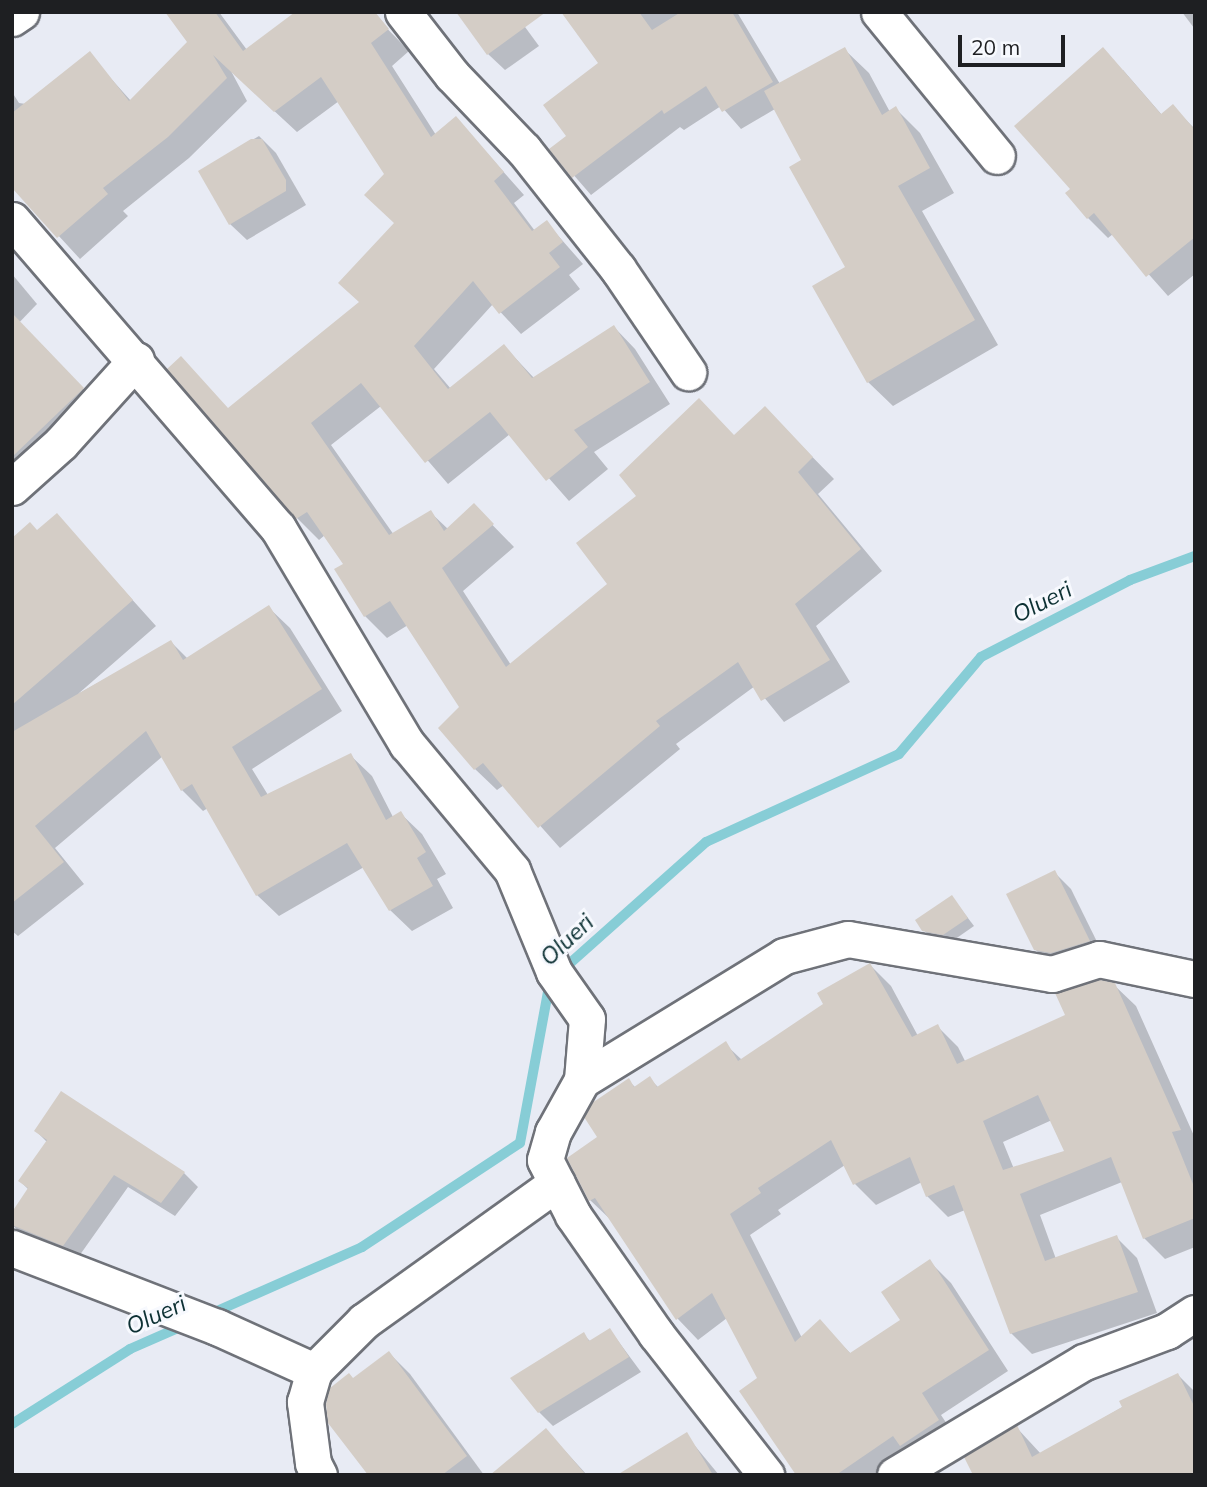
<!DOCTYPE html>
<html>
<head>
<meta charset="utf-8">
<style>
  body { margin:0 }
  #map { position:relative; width:1207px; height:1487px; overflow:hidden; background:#e8ebf4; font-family:Mulish,sans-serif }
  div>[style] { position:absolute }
  .shadow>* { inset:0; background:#0003 }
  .stream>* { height:10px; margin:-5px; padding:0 5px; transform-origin:5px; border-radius:5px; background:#87cdd6 }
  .building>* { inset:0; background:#d4cdc6 }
  .roads { filter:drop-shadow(2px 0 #6f7279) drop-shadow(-2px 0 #6f7279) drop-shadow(0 2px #6f7279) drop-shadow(0 -2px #6f7279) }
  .minor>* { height:35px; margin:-17.5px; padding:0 17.5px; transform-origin:17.5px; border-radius:17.5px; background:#fff }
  span { translate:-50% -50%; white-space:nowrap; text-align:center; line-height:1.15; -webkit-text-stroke:6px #f7f9fe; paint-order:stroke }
  .water-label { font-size:23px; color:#0c3033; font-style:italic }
  .frame { position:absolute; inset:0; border:14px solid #1e1f22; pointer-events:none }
  .scale { position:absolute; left:958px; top:35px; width:107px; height:32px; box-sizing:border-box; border:4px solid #1e1f22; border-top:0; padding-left:9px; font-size:21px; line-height:24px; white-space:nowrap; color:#1e1f22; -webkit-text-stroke:5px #f7f9fe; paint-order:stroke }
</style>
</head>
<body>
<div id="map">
  <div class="shadow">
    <div style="clip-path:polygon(168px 12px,219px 12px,247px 50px,371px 12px,409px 51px,392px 66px,436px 135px,456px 118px,524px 195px,514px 203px,535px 231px,547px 223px,583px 264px,569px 275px,580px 289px,521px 334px,493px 304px,434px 369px,451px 389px,504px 346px,534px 378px,614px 327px,635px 349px,670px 404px,594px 452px,608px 469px,569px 501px,510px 434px,448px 484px,381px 406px,331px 445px,394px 535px,430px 512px,449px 530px,474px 506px,514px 547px,463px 591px,511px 665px,610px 585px,735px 437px,786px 430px,834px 479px,818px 494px,882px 571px,816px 626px,850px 682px,784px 722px,755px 686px,676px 744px,680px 749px,560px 848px,504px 785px,497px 790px,475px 769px,461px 707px,408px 625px,387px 638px,365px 616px,337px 570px,346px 564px,325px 535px,319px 540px,297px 518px,229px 410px,361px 303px,395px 224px,386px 174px,339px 101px,297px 132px,231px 71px,247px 101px,189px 158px,123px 211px,128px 216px,80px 259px,12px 185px,12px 92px,19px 103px,26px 104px,89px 54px,131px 101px,189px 42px)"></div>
    <div style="clip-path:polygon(514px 12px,539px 46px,505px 70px,488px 54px)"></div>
    <div style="clip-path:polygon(564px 12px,737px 12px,780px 84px,844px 49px,869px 73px,890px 112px,896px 109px,920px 133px,954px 193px,922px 211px,998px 345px,893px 406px,868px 382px,847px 267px,803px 161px,775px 109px,741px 129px,721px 106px,684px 130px,680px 127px,591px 195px,552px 150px,569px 137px,600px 63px)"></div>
    <div style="clip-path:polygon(1182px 12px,1195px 12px,1195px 29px,1194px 28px)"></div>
    <div style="clip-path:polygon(1123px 70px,1162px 115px,1173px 107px,1195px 129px,1195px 274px,1168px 296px,1113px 234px,1108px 238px,1088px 218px,1072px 189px)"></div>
    <div style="clip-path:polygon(259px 136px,276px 153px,306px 205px,247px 240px,230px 224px,200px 171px)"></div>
    <div style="clip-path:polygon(12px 274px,37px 304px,12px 330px)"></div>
    <div style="clip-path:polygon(12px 335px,43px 346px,103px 410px,12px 490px)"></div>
    <div style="clip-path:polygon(57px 516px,156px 626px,78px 694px,171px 642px,188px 659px,268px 607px,290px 628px,342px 711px,252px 769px,268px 795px,350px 755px,372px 776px,393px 817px,400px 813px,422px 834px,446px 874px,437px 879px,453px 908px,412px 931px,390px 910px,364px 867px,279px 916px,257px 895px,208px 808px,203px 811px,182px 790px,163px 756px,55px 848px,84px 884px,18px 936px,12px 931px,12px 555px)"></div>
    <div style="clip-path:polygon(1054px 872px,1071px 889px,1105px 958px,1052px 967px,1035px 949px)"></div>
    <div style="clip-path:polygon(952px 897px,974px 926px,951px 942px,932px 939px,924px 930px)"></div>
    <div style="clip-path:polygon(evenodd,870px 965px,891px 986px,918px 1036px,937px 1026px,958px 1047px,966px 1063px,1068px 1016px,1114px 985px,1136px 1006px,1195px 1138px,1195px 1247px,1165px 1259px,1144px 1238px,1122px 1182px,1040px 1215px,1056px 1259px,1116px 1237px,1137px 1258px,1157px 1313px,1032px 1354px,1011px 1333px,965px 1210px,948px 1217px,927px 1196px,922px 1182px,876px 1205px,855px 1184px,845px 1165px,778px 1210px,781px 1214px,750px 1235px,802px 1338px,820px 1322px,851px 1354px,902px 1321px,930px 1262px,951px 1283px,1008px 1371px,941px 1415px,959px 1442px,887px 1475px,799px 1475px,760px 1379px,727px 1318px,698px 1340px,678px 1319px,612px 1221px,590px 1200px,600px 1138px,629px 1081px,636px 1088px,650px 1079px,659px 1088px,725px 1044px,742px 1060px,825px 1004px,870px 965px,1052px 1120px,1067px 1152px,1014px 1169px,1003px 1142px,1052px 1120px)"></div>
    <div style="clip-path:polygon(36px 1131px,184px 1173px,198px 1187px,175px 1216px,128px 1187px,77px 1259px,22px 1234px,12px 1225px,29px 1190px,20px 1181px,47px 1142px)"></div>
    <div style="clip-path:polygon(610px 1330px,641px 1372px,553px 1426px,539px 1412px,584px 1335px,591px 1342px)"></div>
    <div style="clip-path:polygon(389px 1353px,410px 1374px,484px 1475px,370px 1475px,353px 1380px)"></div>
    <div style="clip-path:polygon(1178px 1375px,1195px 1392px,1195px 1475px,973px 1475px,1017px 1428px,1041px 1454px)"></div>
    <div style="clip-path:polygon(546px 1430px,587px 1475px,493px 1475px)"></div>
    <div style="clip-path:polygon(686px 1435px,719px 1475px,621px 1475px)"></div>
  </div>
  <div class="stream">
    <div style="left:208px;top:1315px;width:168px;rotate:-23.8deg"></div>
    <div style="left:362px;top:1247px;width:189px;rotate:-33.4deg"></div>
    <div style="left:520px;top:1143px;width:165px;rotate:-79.5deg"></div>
    <div style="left:550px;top:981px;width:209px;rotate:-41.7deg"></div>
    <div style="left:706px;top:842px;width:212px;rotate:-24.5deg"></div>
    <div style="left:899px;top:754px;width:127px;rotate:-49.8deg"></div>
    <div style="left:981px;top:657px;width:168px;rotate:-27.3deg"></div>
    <div style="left:1130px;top:580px;width:69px;rotate:-20.3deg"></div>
    <div style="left:12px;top:1424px;width:140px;rotate:-32.4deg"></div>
    <div style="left:130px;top:1349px;width:62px;rotate:-23.7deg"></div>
  </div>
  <div class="building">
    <div style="clip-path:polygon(165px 12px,215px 12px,243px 51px,295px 12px,375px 12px,389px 29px,371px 43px,431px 137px,456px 116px,504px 172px,494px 181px,532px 231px,547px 220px,563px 242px,549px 253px,560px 267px,499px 314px,473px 281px,414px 346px,448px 389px,504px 344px,532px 378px,614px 325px,650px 382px,574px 430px,588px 447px,546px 481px,490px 412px,425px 463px,361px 383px,311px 423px,389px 535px,431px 510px,444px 531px,474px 503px,494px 524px,442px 568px,506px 667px,607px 584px,576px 543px,636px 496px,619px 475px,699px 398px,734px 435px,765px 406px,813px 457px,798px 472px,861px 549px,795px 604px,830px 660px,761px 701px,738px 662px,656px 721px,660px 726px,538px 828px,483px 763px,474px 770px,438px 728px,459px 707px,390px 601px,364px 617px,334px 569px,343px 564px,307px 512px,296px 519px,167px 369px,181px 356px,228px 408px,359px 302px,338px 283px,394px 223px,364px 195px,384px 174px,321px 77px,274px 112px,213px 55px,227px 78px,168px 137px,103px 188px,108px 194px,57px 238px,12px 188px,12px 113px,90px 51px,129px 101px,187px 42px)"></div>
    <div style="clip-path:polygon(456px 12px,546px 12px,487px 55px)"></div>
    <div style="clip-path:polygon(561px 12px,639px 12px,652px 30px,681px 12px,732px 12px,773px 82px,722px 112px,706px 86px,664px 114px,662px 110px,572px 178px,549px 149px,566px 136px,543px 105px,598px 63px)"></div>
    <div style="clip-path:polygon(845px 47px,882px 115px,896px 106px,930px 168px,898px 186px,975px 320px,867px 383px,812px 286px,845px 267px,789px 167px,801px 160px,764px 91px)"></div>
    <div style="clip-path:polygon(1103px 47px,1161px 114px,1173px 104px,1195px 130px,1195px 237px,1146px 277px,1094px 213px,1087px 219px,1065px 193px,1070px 189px,1014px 126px)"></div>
    <div style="clip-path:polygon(251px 139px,262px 139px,286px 180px,286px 191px,229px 225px,198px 171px)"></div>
    <div style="clip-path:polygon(12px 313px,84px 388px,12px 457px)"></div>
    <div style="clip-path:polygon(57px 513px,133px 600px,12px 705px,12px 538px,30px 522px,37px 530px)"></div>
    <div style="clip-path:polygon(269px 605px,322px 689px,232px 747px,261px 797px,351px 753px,386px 820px,401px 811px,426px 852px,417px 858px,433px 886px,389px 911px,347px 843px,256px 896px,192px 784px,181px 791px,146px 731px,35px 826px,64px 862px,12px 903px,12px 732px,171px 640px,183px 660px)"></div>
    <div style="clip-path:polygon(1055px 870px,1090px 941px,1051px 953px,1034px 950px,1006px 894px)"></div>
    <div style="clip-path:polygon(952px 895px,968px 918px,943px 935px,922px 931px,915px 920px)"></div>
    <div style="clip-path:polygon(evenodd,870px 963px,912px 1037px,938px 1024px,957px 1064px,1065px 1015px,1055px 993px,1100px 980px,1115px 983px,1181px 1130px,1172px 1132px,1195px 1189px,1195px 1218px,1143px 1239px,1111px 1157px,1020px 1194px,1045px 1261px,1117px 1235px,1138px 1292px,1010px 1334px,954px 1185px,926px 1197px,910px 1157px,853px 1185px,831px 1140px,758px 1188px,761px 1193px,730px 1214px,795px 1342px,820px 1319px,850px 1353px,900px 1320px,881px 1292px,930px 1259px,989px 1350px,922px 1393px,939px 1420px,900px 1446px,893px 1436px,836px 1475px,796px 1475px,739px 1391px,757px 1378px,712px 1293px,676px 1320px,595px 1198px,589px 1201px,567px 1158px,597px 1137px,584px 1117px,592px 1103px,629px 1078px,634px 1087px,650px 1076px,657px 1087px,726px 1041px,738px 1061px,823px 1004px,817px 993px,870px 963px,1038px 1095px,1064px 1151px,1003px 1170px,983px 1121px,1038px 1095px)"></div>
    <div style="clip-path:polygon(61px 1091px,185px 1172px,161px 1203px,114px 1175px,63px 1246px,12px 1225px,12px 1212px,28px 1188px,18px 1181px,47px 1140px,34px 1131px)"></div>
    <div style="clip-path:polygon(610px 1328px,629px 1357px,538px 1413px,510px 1378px,584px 1332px,589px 1341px)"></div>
    <div style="clip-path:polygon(389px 1351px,467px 1456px,442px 1475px,368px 1475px,328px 1423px,326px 1404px,330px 1388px,349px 1373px,353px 1378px)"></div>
    <div style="clip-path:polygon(1178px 1373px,1195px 1408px,1195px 1475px,973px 1475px,964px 1457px,1017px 1425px,1032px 1457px,1122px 1407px,1119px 1401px)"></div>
    <div style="clip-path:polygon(546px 1428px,586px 1475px,490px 1475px)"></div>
    <div style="clip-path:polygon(687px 1432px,713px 1475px,617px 1475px)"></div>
  </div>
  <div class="roads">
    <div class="minor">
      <div style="left:403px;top:12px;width:80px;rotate:52.1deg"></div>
      <div style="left:452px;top:75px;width:104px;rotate:46.2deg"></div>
      <div style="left:524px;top:150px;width:152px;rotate:51.7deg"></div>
      <div style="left:618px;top:269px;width:125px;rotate:55.8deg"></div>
      <div style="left:879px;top:12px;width:186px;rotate:50.7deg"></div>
      <div style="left:12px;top:18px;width:11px;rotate:-34deg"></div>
      <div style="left:12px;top:220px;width:407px;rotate:49.2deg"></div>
      <div style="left:278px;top:528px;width:252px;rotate:59.2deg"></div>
      <div style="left:407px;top:744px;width:164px;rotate:50.2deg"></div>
      <div style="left:512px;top:870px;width:110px;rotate:67.6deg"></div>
      <div style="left:554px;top:972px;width:57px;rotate:54.9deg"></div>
      <div style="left:587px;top:1019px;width:61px;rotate:94.7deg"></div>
      <div style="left:582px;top:1080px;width:60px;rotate:119.1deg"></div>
      <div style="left:553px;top:1132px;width:29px;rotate:106deg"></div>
      <div style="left:545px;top:1160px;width:62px;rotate:63deg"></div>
      <div style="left:573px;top:1215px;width:145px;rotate:55.1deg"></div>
      <div style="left:656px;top:1334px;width:179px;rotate:52deg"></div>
      <div style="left:12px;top:487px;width:66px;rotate:-41.9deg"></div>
      <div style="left:61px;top:443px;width:112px;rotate:-47.9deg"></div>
      <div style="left:582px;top:1080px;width:237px;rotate:-31.5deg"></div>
      <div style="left:784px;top:956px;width:66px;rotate:-14.9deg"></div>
      <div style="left:848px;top:939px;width:207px;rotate:9.7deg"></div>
      <div style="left:1052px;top:974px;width:49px;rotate:-17.7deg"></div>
      <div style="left:1099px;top:959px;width:98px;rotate:11.8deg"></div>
      <div style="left:12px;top:1248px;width:220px;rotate:21.1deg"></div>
      <div style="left:217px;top:1327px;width:107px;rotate:24.4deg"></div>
      <div style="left:319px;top:1475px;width:13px;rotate:-117deg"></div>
      <div style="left:313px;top:1463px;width:62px;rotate:-97.5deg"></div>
      <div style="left:305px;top:1402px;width:32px;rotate:-74deg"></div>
      <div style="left:314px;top:1371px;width:71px;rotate:-45deg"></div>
      <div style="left:364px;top:1321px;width:237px;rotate:-35.6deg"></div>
      <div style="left:895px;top:1475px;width:220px;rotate:-30.9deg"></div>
      <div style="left:1084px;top:1362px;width:89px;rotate:-20.5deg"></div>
      <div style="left:1167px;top:1331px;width:33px;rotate:-33deg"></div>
    </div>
  </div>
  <div class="water-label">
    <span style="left:1042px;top:602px;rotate:-27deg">Olueri</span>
    <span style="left:567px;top:940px;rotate:-43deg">Olueri</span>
    <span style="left:156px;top:1315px;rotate:-24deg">Olueri</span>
  </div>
  <div class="frame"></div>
  <div class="scale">20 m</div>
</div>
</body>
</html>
